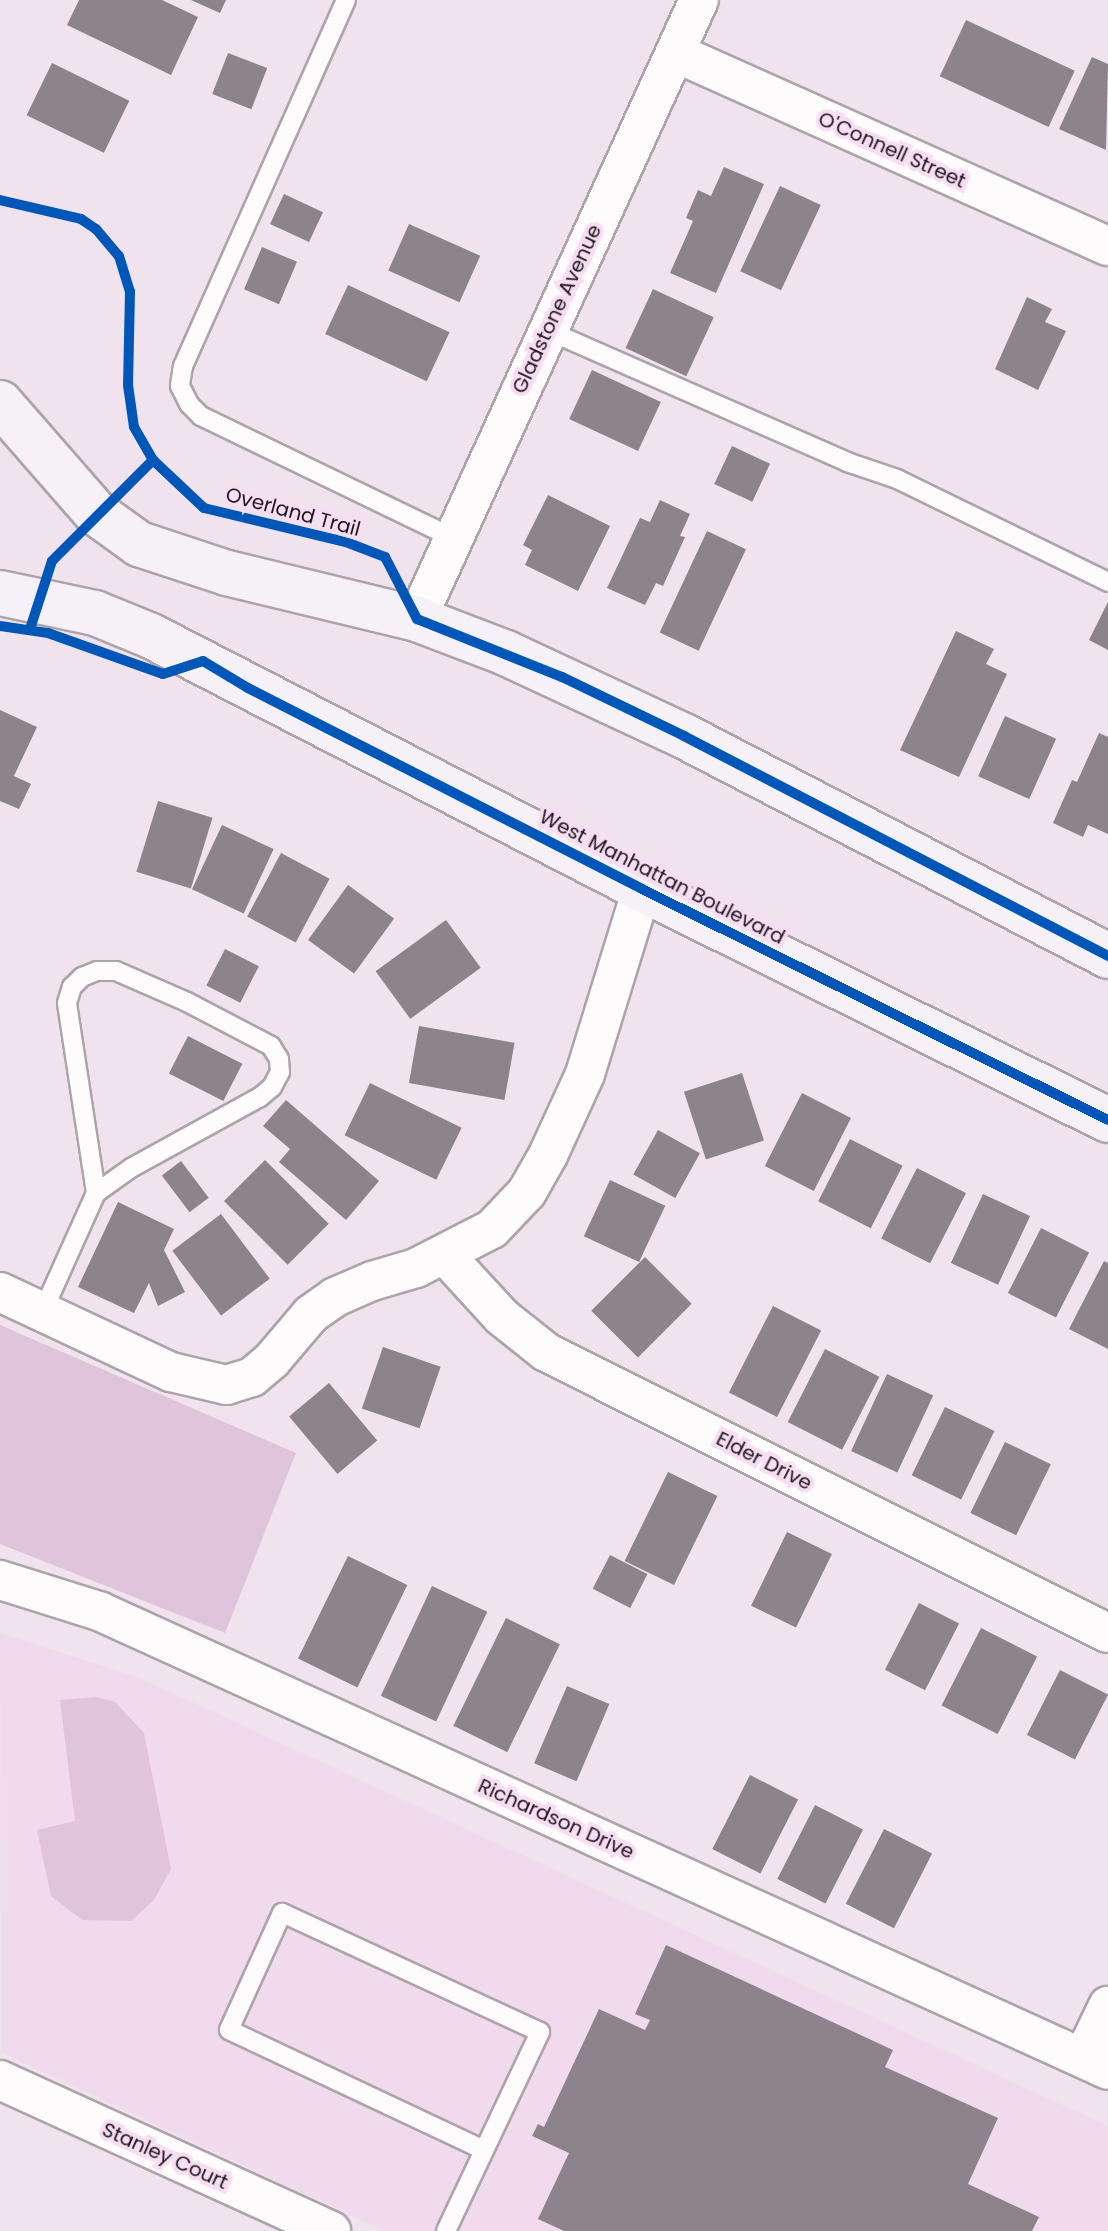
<!DOCTYPE html>
<html>
<head>
<meta charset="utf-8">
<style>
  body { margin:0 }
  #map { position:relative; width:1108px; height:2231px; overflow:hidden; background:#f0e3ee; font-family:Poppins,sans-serif }
  div>[style] { position:absolute }
  .built>* { inset:0; background:#f1daed }
  .green>* { inset:0; background:#e0c4db }
  .building>* { inset:0; background:#8c838b; transform-origin:0 0 }
  .roads { filter:drop-shadow(2px 0 #ada3ab) drop-shadow(-2px 0 #ada3ab) drop-shadow(0 2px #ada3ab) drop-shadow(0 -2px #ada3ab) }
  .service>* { height:18px; margin:-9px; padding:0 9px; transform-origin:9px; border-radius:9px; background:#fdfbfc }
  .minor>* { height:38px; margin:-19px; padding:0 19px; transform-origin:19px; border-radius:19px; background:#fdfbfc }
  .secondary>* { height:44px; margin:-22px; padding:0 22px; transform-origin:22px; border-radius:22px; background:#f6f1f6 }
  .cycleway>* { height:10px; margin:-5px; padding:0 5px; transform-origin:5px; border-radius:5px; background:#0057b8 }
  span { translate:-50% -50%; white-space:nowrap; text-align:center; line-height:1.15; -webkit-text-stroke:8px #f6ddf2; paint-order:stroke }
  .street-label { font-size:20px; color:#1f161d }
</style>
</head>
<body>
<div id="map">
  <div class="built">
    <div style="clip-path:polygon(0 1633px,138px 1677px,1108px 2126px,1108px 2231px,384px 2231px,2px 2053px)"></div>
  </div>
  <div class="green">
    <div style="clip-path:polygon(0 1325px,296px 1453px,225px 1633px,0 1544px)"></div>
    <div style="clip-path:polygon(97px 1697px,115px 1702px,144px 1733px,171px 1869px,154px 1900px,131px 1921px,82px 1920px,51px 1896px,37px 1830px,75px 1821px,60px 1700px)"></div>
  </div>
  <div class="building">
    <div style="clip-path:polygon(79px 0,162px 0,198px 17px,171px 75px,67px 25px)"></div>
    <div style="clip-path:polygon(191px 0,226px 0,220px 13px)"></div>
    <div style="left:966px;top:20px;width:120px;height:62px;rotate:25deg"></div>
    <div style="left:228px;top:53px;width:42px;height:44px;rotate:21deg"></div>
    <div style="clip-path:polygon(1092px 57px,1108px 64px,1106px 150px,1059px 129px)"></div>
    <div style="left:52px;top:63px;width:86px;height:58px;rotate:26deg"></div>
    <div style="clip-path:polygon(724px 167px,764px 184px,716px 293px,670px 273px,693px 221px,686px 218px,698px 190px,711px 196px)"></div>
    <div style="left:780px;top:186px;width:45px;height:94px;rotate:25deg"></div>
    <div style="left:284px;top:194px;width:43px;height:33px;rotate:25deg"></div>
    <div style="left:409px;top:224px;width:78px;height:51px;rotate:24deg"></div>
    <div style="left:262px;top:247px;width:38px;height:46px;rotate:23deg"></div>
    <div style="left:348px;top:285px;width:112px;height:54px;rotate:25deg"></div>
    <div style="left:653px;top:289px;width:67px;height:65px;rotate:25deg"></div>
    <div style="clip-path:polygon(1027px 297px,1052px 309px,1045px 322px,1066px 331px,1038px 390px,995px 369px)"></div>
    <div style="left:592px;top:370px;width:76px;height:54px;rotate:25deg"></div>
    <div style="left:732px;top:446px;width:42px;height:42px;rotate:25deg"></div>
    <div style="clip-path:polygon(548px 495px,610px 526px,578px 591px,525px 565px,532px 550px,523px 545px)"></div>
    <div style="clip-path:polygon(660px 500px,690px 514px,680px 536px,685px 537px,663px 586px,656px 583px,645px 605px,607px 588px,640px 518px,650px 522px)"></div>
    <div style="left:707px;top:531px;width:43px;height:112px;rotate:25deg"></div>
    <div style="clip-path:polygon(1108px 602px,1108px 650px,1089px 640px)"></div>
    <div style="clip-path:polygon(956px 631px,994px 649px,986px 664px,1007px 674px,959px 777px,900px 750px)"></div>
    <div style="clip-path:polygon(0 710px,37px 727px,14px 776px,31px 784px,19px 809px,0 801px)"></div>
    <div style="left:1005px;top:716px;width:56px;height:66px;rotate:24deg"></div>
    <div style="clip-path:polygon(1099px 733px,1108px 737px,1108px 834px,1088px 825px,1083px 837px,1053px 823px,1072px 780px,1077px 782px)"></div>
    <div style="left:158px;top:801px;width:57px;height:74px;rotate:17deg"></div>
    <div style="left:222px;top:825px;width:57px;height:71px;rotate:25deg"></div>
    <div style="left:281px;top:853px;width:55px;height:72px;rotate:28deg"></div>
    <div style="left:348px;top:885px;width:57px;height:68px;rotate:36deg"></div>
    <div style="left:446px;top:920px;width:59px;height:87px;rotate:54deg"></div>
    <div style="left:225px;top:949px;width:38px;height:41px;rotate:27deg"></div>
    <div style="left:419px;top:1026px;width:97px;height:58px;rotate:10deg"></div>
    <div style="left:188px;top:1036px;width:61px;height:42px;rotate:27deg"></div>
    <div style="left:742px;top:1073px;width:71px;height:61px;rotate:72deg"></div>
    <div style="left:370px;top:1083px;width:102px;height:58px;rotate:26deg"></div>
    <div style="left:802px;top:1093px;width:55px;height:82px;rotate:27deg"></div>
    <div style="clip-path:polygon(286px 1100px,379px 1181px,346px 1220px,279px 1162px,290px 1149px,263px 1126px)"></div>
    <div style="left:658px;top:1130px;width:48px;height:51px;rotate:29deg"></div>
    <div style="left:850px;top:1139px;width:59px;height:70px;rotate:27deg"></div>
    <div style="left:265px;top:1160px;width:90px;height:58px;rotate:45deg"></div>
    <div style="left:181px;top:1161px;width:46px;height:24px;rotate:53deg"></div>
    <div style="left:917px;top:1168px;width:55px;height:79px;rotate:27deg"></div>
    <div style="left:610px;top:1180px;width:61px;height:62px;rotate:25deg"></div>
    <div style="left:983px;top:1194px;width:52px;height:76px;rotate:25deg"></div>
    <div style="clip-path:polygon(118px 1202px,174px 1229px,164px 1250px,185px 1292px,158px 1306px,149px 1283px,134px 1313px,78px 1287px)"></div>
    <div style="left:221px;top:1214px;width:81px;height:61px;rotate:53deg"></div>
    <div style="left:1041px;top:1228px;width:54px;height:73px;rotate:27deg"></div>
    <div style="left:645px;top:1257px;width:66px;height:76px;rotate:45deg"></div>
    <div style="clip-path:polygon(1104px 1261px,1108px 1263px,1108px 1349px,1069px 1329px)"></div>
    <div style="left:773px;top:1306px;width:54px;height:97px;rotate:27deg"></div>
    <div style="left:383px;top:1347px;width:61px;height:65px;rotate:19deg"></div>
    <div style="left:825px;top:1349px;width:61px;height:82px;rotate:27deg"></div>
    <div style="left:887px;top:1374px;width:51px;height:85px;rotate:25deg"></div>
    <div style="left:329px;top:1383px;width:75px;height:52px;rotate:50deg"></div>
    <div style="left:945px;top:1407px;width:55px;height:76px;rotate:26deg"></div>
    <div style="left:1005px;top:1442px;width:51px;height:79px;rotate:26deg"></div>
    <div style="left:668px;top:1472px;width:55px;height:99px;rotate:26deg"></div>
    <div style="left:787px;top:1532px;width:50px;height:82px;rotate:26deg"></div>
    <div style="left:610px;top:1555px;width:42px;height:38px;rotate:27deg"></div>
    <div style="left:348px;top:1556px;width:66px;height:114px;rotate:26deg"></div>
    <div style="left:432px;top:1586px;width:61px;height:121px;rotate:25deg"></div>
    <div style="left:919px;top:1603px;width:45px;height:75px;rotate:27deg"></div>
    <div style="left:506px;top:1618px;width:60px;height:120px;rotate:26deg"></div>
    <div style="left:981px;top:1628px;width:63px;height:87px;rotate:27deg"></div>
    <div style="left:1060px;top:1670px;width:54px;height:73px;rotate:27deg"></div>
    <div style="left:567px;top:1686px;width:46px;height:84px;rotate:23deg"></div>
    <div style="left:750px;top:1775px;width:54px;height:83px;rotate:27deg"></div>
    <div style="left:815px;top:1805px;width:54px;height:83px;rotate:27deg"></div>
    <div style="left:884px;top:1829px;width:54px;height:84px;rotate:27deg"></div>
    <div style="clip-path:polygon(666px 1945px,893px 2050px,885px 2067px,998px 2118px,968px 2184px,1039px 2217px,1032px 2231px,564px 2231px,538px 2219px,569px 2153px,532px 2136px,538px 2124px,544px 2127px,599px 2009px,645px 2030px,650px 2020px,635px 2014px)"></div>
  </div>
  <div class="roads">
    <div class="service">
      <div style="left:346px;top:0;width:401px;rotate:114deg"></div>
      <div style="left:183px;top:366px;width:20px;rotate:99deg"></div>
      <div style="left:180px;top:386px;width:20px;rotate:63deg"></div>
      <div style="left:189px;top:404px;width:17px;rotate:45deg"></div>
      <div style="left:201px;top:416px;width:280px;rotate:25.8deg"></div>
      <div style="left:547px;top:330px;width:328px;rotate:23.7deg"></div>
      <div style="left:847px;top:462px;width:53px;rotate:18.8deg"></div>
      <div style="left:897px;top:479px;width:235px;rotate:26deg"></div>
      <div style="left:42px;top:1313px;width:132px;rotate:-65.8deg"></div>
      <div style="left:96px;top:1193px;width:192px;rotate:-98.7deg"></div>
      <div style="left:67px;top:1003px;width:17px;rotate:-73deg"></div>
      <div style="left:72px;top:987px;width:14px;rotate:-45deg"></div>
      <div style="left:82px;top:977px;width:16px;rotate:-22deg"></div>
      <div style="left:97px;top:971px;width:19px"></div>
      <div style="left:116px;top:971px;width:77px;rotate:23.6deg"></div>
      <div style="left:187px;top:1002px;width:95px;rotate:27.6deg"></div>
      <div style="left:271px;top:1046px;width:15px;rotate:58deg"></div>
      <div style="left:279px;top:1059px;width:13px;rotate:86deg"></div>
      <div style="left:280px;top:1072px;width:17px;rotate:118deg"></div>
      <div style="left:272px;top:1087px;width:16px;rotate:140deg"></div>
      <div style="left:260px;top:1097px;width:147px;rotate:151.2deg"></div>
      <div style="left:131px;top:1168px;width:43px;rotate:144.5deg"></div>
      <div style="left:446px;top:2231px;width:220px;rotate:-64.7deg"></div>
      <div style="left:540px;top:2032px;width:284px;rotate:-155.2deg"></div>
      <div style="left:282px;top:1913px;width:128px;rotate:114.4deg"></div>
      <div style="left:229px;top:2030px;width:282px;rotate:25.2deg"></div>
    </div>
    <div class="minor">
      <div style="left:676px;top:53px;width:473px;rotate:24.1deg"></div>
      <div style="left:417px;top:619px;width:680px;rotate:-65.51deg"></div>
      <div style="left:445px;top:1255px;width:84px;rotate:47.4deg"></div>
      <div style="left:502px;top:1317px;width:56px;rotate:38.5deg"></div>
      <div style="left:546px;top:1352px;width:628px;rotate:26.57deg"></div>
      <div style="left:0;top:1292px;width:189px;rotate:25.1deg"></div>
      <div style="left:171px;top:1372px;width:57px;rotate:13.3deg"></div>
      <div style="left:226px;top:1385px;width:27px;rotate:-17deg"></div>
      <div style="left:252px;top:1377px;width:26px;rotate:-40deg"></div>
      <div style="left:272px;top:1360px;width:60px;rotate:-49.7deg"></div>
      <div style="left:311px;top:1314px;width:29px;rotate:-35deg"></div>
      <div style="left:335px;top:1297px;width:40px;rotate:-23.4deg"></div>
      <div style="left:372px;top:1281px;width:46px;rotate:-16.5deg"></div>
      <div style="left:416px;top:1268px;width:85px;rotate:-27.2deg"></div>
      <div style="left:492px;top:1229px;width:51px;rotate:-46.6deg"></div>
      <div style="left:527px;top:1192px;width:43px;rotate:-60.4deg"></div>
      <div style="left:548px;top:1155px;width:89px;rotate:-65.4deg"></div>
      <div style="left:585px;top:1074px;width:194px;rotate:-72.9deg"></div>
      <div style="left:0;top:1580px;width:104px;rotate:17.4deg"></div>
      <div style="left:99px;top:1611px;width:1108px;rotate:24.46deg"></div>
      <div style="left:1083px;top:2058px;width:58px;rotate:-64.3deg"></div>
      <div style="left:0;top:2080px;width:364px;rotate:24.5deg"></div>
    </div>
    <div class="secondary">
      <div style="left:0;top:403px;width:146px;rotate:48.9deg"></div>
      <div style="left:96px;top:513px;width:53px;rotate:35.8deg"></div>
      <div style="left:139px;top:544px;width:93px;rotate:18.2deg"></div>
      <div style="left:227px;top:573px;width:195px;rotate:13.6deg"></div>
      <div style="left:417px;top:619px;width:95px;rotate:20.9deg"></div>
      <div style="left:506px;top:653px;width:196px;rotate:25deg"></div>
      <div style="left:684px;top:736px;width:478px;rotate:27.4deg"></div>
      <div style="left:0;top:593px;width:97px;rotate:11.9deg"></div>
      <div style="left:95px;top:613px;width:61px;rotate:22.3deg"></div>
      <div style="left:151px;top:636px;width:552px;rotate:27.26deg"></div>
      <div style="left:642px;top:889px;width:520px;rotate:26.37deg"></div>
    </div>
  </div>
  <div class="cycleway">
    <div style="left:0;top:200px;width:83px;rotate:13.2deg"></div>
    <div style="left:81px;top:219px;width:18px;rotate:34deg"></div>
    <div style="left:96px;top:229px;width:35px;rotate:50deg"></div>
    <div style="left:119px;top:256px;width:37px;rotate:73deg"></div>
    <div style="left:130px;top:291px;width:94px;rotate:91.2deg"></div>
    <div style="left:128px;top:385px;width:42px;rotate:81.9deg"></div>
    <div style="left:134px;top:427px;width:38px;rotate:60deg"></div>
    <div style="left:153px;top:460px;width:70px;rotate:43.3deg"></div>
    <div style="left:204px;top:508px;width:146px;rotate:13.5deg"></div>
    <div style="left:346px;top:542px;width:42px;rotate:21deg"></div>
    <div style="left:385px;top:557px;width:70px;rotate:62.7deg"></div>
    <div style="left:417px;top:619px;width:156px;rotate:21.8deg"></div>
    <div style="left:562px;top:677px;width:136px;rotate:25.8deg"></div>
    <div style="left:684px;top:736px;width:478px;rotate:27.4deg"></div>
    <div style="left:0;top:626px;width:49px;rotate:8.3deg"></div>
    <div style="left:48px;top:633px;width:122px;rotate:19.6deg"></div>
    <div style="left:163px;top:674px;width:42px;rotate:-18deg"></div>
    <div style="left:203px;top:661px;width:52px;rotate:31deg"></div>
    <div style="left:248px;top:688px;width:442px;rotate:27deg"></div>
    <div style="left:642px;top:889px;width:520px;rotate:26.37deg"></div>
    <div style="left:30px;top:629px;width:71px;rotate:-72.1deg"></div>
    <div style="left:52px;top:561px;width:143px;rotate:-45deg"></div>
  </div>
  <div class="street-label">
    <span style="left:892px;top:150px;rotate:24deg">O'Connell Street</span>
    <span style="left:557px;top:309px;rotate:-65deg">Gladstone Avenue</span>
    <span style="left:293px;top:512px;rotate:15deg">Overland Trail</span>
    <span style="left:662px;top:877px;rotate:27deg">West Manhattan Boulevard</span>
    <span style="left:764px;top:1461px;rotate:27deg">Elder Drive</span>
    <span style="left:556px;top:1819px;rotate:24deg">Richardson Drive</span>
    <span style="left:165px;top:2156px;rotate:24deg">Stanley Court</span>
  </div>
</div>
</body>
</html>
